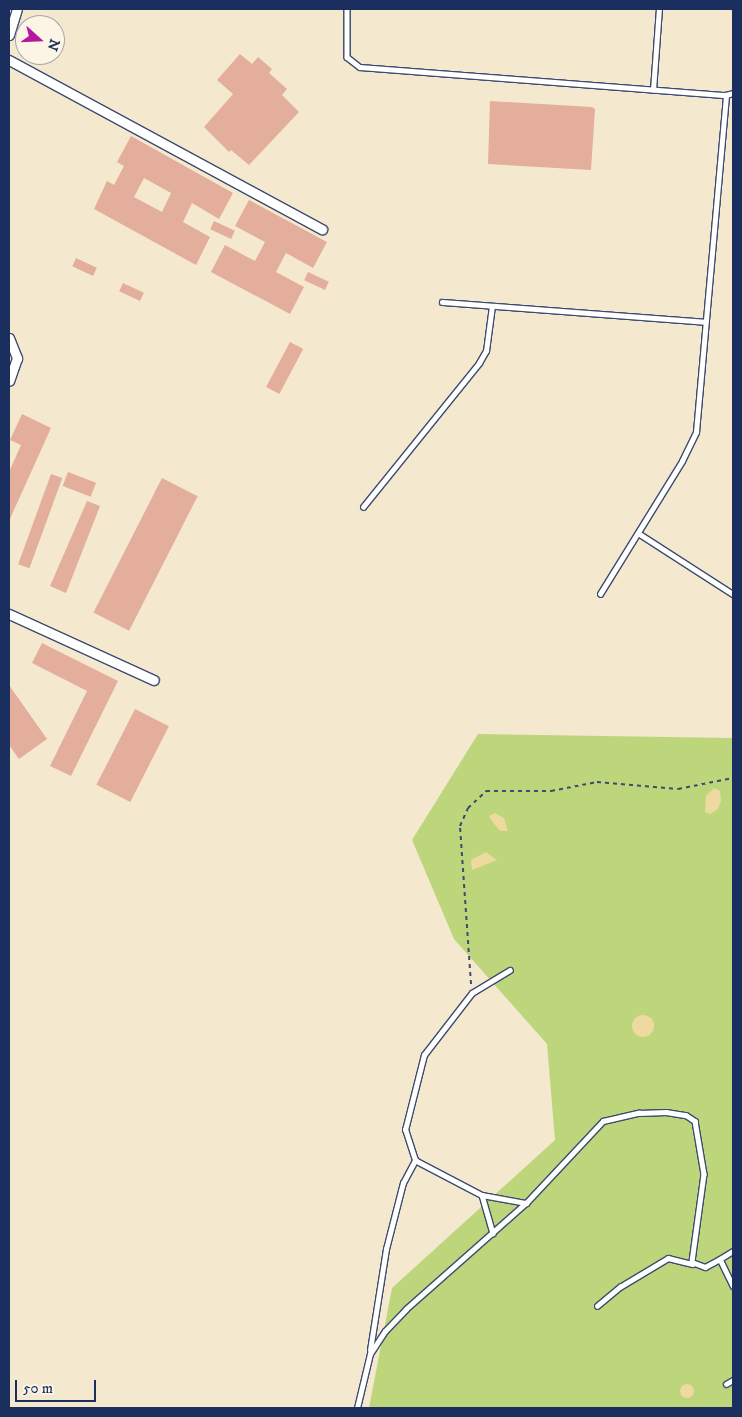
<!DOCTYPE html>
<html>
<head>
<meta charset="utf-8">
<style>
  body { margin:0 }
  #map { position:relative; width:742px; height:1417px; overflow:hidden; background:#f4e9cf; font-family:"IM FELL DW Pica",serif }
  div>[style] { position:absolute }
  .green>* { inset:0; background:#bdd67b }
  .sand>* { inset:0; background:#eeda9e }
  .round { border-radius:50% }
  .building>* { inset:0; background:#e4ae9d; transform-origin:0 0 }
  .path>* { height:2px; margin-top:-1px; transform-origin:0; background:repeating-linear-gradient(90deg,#3c4b6f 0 4px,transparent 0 8px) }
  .roads { filter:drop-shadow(1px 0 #3c4b6f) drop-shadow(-1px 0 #3c4b6f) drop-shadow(0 1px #3c4b6f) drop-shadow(0 -1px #3c4b6f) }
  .lane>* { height:4.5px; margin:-2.25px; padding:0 2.25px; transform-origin:2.25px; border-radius:2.25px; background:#fff }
  .street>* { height:9px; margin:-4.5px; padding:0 4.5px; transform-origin:4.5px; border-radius:4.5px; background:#fff }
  span { translate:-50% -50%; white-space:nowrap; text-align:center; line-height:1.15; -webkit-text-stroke:4px #fcf5e5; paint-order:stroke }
  .frame { position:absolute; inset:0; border:10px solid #1b2f5e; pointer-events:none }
  .north { position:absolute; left:15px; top:15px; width:50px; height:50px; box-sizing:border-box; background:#fcf5e5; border:1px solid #a2a6af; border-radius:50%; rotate:110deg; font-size:14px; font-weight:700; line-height:20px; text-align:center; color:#1b2f5e }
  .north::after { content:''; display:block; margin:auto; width:18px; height:22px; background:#b5179e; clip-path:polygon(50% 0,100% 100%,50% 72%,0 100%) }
  .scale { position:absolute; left:15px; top:1380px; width:81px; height:22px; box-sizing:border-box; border:2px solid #1b2f5e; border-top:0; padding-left:6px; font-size:15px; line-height:18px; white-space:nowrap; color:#1b2f5e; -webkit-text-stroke:4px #fcf5e5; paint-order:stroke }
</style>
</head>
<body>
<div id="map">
  <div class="green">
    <div style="clip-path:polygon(478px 734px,733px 738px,733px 1408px,369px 1408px,392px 1288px,555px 1140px,547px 1044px,454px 939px,412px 840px)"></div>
  </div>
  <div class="sand">
    <div style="clip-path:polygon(714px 788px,720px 791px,721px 801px,718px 809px,710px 814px,705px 812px,706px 796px)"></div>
    <div style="clip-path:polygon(495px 813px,504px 818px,508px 831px,500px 831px,491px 820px,489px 816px)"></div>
    <div style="clip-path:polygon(486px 852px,497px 860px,472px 870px,471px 860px)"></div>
    <div class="round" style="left:632px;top:1015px;width:22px;height:22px"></div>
    <div class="round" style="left:680px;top:1384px;width:14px;height:14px"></div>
  </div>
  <div class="building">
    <div style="clip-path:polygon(240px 54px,252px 64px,258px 57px,272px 69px,269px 73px,287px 89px,282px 95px,299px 112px,249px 165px,231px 150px,229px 152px,204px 127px,233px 94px,217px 80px)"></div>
    <div style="clip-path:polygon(490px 101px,592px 107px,595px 109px,591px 170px,488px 164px)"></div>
    <div style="clip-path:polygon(evenodd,131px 136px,233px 193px,219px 219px,192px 203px,183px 222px,210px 237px,196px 265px,94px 209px,107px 181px,114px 185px,124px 166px,117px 162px,131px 136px,144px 178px,171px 193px,162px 212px,134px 197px,144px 178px)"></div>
    <div style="clip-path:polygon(249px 200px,327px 242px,313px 268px,286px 253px,276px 272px,304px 287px,290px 314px,211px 272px,225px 245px,255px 261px,265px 242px,235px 226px)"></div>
    <div style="left:214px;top:221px;width:23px;height:9px;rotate:25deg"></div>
    <div style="left:76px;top:258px;width:23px;height:9px;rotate:25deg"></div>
    <div style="left:308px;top:272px;width:23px;height:9px;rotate:25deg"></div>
    <div style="left:123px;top:283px;width:23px;height:9px;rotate:25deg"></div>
    <div style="left:290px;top:342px;width:15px;height:51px;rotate:28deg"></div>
    <div style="clip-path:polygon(22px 414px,51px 428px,9px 521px,9px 472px,21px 445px,10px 440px)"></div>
    <div style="left:68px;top:472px;width:30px;height:15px;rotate:21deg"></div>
    <div style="left:51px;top:474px;width:12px;height:96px;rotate:20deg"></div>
    <div style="left:162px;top:478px;width:40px;height:151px;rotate:27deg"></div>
    <div style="clip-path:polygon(87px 501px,100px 506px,66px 593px,50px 586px)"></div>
    <div style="clip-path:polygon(42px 643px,118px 681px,71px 776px,50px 766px,87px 691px,32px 663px)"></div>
    <div style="clip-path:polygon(9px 685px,47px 739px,19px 759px,9px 745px)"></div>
    <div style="left:135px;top:709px;width:38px;height:85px;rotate:27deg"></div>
  </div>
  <div class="path">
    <div style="left:471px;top:984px;width:158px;rotate:-94deg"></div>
    <div style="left:460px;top:826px;width:20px;rotate:-66deg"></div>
    <div style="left:468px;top:808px;width:25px;rotate:-43deg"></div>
    <div style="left:486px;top:791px;width:65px"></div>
    <div style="left:551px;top:791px;width:47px;rotate:-11.1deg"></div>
    <div style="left:597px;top:782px;width:81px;rotate:4.9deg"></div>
    <div style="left:678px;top:789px;width:56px;rotate:-11.3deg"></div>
  </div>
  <div class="roads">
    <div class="lane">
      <div style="left:347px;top:9px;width:48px;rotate:90deg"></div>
      <div style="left:347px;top:57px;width:16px;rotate:38deg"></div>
      <div style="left:360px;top:67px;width:367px;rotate:4.4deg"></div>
      <div style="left:726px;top:95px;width:7px;rotate:-16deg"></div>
      <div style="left:653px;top:90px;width:81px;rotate:-85.8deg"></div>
      <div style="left:442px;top:302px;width:264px;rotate:4.3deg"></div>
      <div style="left:363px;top:507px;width:185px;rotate:-51.1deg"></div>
      <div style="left:479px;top:363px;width:14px;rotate:-60deg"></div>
      <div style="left:486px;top:351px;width:45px;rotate:-82.4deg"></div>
      <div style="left:638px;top:533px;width:113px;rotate:32.7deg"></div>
      <div style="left:600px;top:594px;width:156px;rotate:-58.3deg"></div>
      <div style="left:682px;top:461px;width:32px;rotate:-64deg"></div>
      <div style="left:696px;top:432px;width:338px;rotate:-84.9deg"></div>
      <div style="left:415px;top:1160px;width:76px;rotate:27.6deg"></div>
      <div style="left:482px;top:1195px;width:45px;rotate:10.3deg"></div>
      <div style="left:482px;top:1195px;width:40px;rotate:74deg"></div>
      <div style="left:720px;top:1259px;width:15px;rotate:-32deg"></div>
      <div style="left:597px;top:1306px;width:30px;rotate:-40deg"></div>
      <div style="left:620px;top:1287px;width:56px;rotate:-31.1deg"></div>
      <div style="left:668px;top:1258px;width:25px;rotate:14deg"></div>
      <div style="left:370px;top:1350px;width:102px;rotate:-81deg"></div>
      <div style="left:386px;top:1249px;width:68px;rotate:-75.6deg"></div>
      <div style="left:403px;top:1183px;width:26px;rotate:-62deg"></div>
      <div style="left:415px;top:1160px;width:32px;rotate:-108deg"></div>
      <div style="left:405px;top:1130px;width:77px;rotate:-75.8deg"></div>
      <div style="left:424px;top:1055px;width:78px;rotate:-52.3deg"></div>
      <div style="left:472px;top:993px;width:44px;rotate:-31.2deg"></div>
      <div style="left:726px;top:1384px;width:8px;rotate:-30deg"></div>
      <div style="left:357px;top:1408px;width:56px;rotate:-76.5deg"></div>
      <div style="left:370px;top:1354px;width:27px;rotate:-57deg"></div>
      <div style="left:385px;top:1331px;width:30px;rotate:-46deg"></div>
      <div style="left:406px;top:1309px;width:160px;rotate:-41.5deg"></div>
      <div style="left:526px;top:1203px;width:112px;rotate:-46.8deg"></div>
      <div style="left:603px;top:1121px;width:37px;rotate:-13deg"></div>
      <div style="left:639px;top:1113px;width:27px;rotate:-2deg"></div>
      <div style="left:666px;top:1112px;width:20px;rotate:9deg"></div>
      <div style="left:686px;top:1115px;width:11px;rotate:34deg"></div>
      <div style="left:695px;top:1121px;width:54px;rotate:80.4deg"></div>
      <div style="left:704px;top:1174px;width:89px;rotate:97.8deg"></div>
      <div style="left:692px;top:1262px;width:14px;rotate:21deg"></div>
      <div style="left:705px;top:1267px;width:17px;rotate:-28deg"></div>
      <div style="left:720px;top:1259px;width:30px;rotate:64deg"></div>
    </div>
    <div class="street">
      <div style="left:9px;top:35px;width:27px;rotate:-73deg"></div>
      <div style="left:9px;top:60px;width:356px;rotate:28.4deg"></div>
      <div style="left:9px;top:338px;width:22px;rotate:68deg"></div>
      <div style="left:17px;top:358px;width:24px;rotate:109deg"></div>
      <div style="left:9px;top:614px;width:159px;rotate:24.5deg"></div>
    </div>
  </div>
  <div class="frame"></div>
  <div class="north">N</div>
  <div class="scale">50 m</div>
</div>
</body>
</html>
